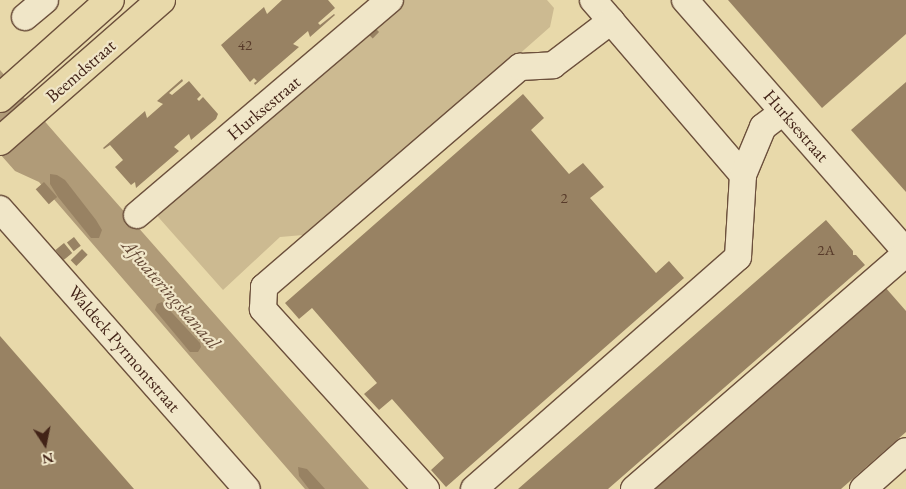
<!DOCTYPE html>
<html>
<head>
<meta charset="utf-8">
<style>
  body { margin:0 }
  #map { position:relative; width:906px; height:489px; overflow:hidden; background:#e8d9aa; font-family:"EB Garamond",serif }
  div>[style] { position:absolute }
  .green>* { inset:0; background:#ccba91 }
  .water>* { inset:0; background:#b09b78 }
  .building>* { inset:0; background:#988263; transform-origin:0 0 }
  .roads { filter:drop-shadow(1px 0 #6c503c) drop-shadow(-1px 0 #6c503c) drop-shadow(0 1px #6c503c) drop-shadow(0 -1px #6c503c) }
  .minor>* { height:26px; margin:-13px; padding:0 13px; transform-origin:13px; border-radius:13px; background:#f0e6c8 }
  .major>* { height:28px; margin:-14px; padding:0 14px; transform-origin:14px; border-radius:14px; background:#e8d9aa }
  span { translate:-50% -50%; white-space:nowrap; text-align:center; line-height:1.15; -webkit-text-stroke:4.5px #f0e6c8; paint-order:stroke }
  .number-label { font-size:15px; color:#583b2a }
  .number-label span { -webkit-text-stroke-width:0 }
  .street-label { font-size:18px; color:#422317 }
  .water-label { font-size:19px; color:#634734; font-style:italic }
  .north { position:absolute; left:20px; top:419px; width:50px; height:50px; -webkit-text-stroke:4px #f0e6c8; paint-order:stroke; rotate:169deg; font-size:14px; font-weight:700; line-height:20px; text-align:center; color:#422317 }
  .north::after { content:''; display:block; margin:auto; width:18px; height:22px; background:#422317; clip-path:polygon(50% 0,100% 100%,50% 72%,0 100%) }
</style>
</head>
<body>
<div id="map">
  <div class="green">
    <div style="clip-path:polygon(396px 0,547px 0,554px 8px,550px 27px,315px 234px,280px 237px,223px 290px,152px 210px)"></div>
  </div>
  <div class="water">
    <div style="clip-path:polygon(0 70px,61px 140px,369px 489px,305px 489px,39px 182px,15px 171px,0 154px)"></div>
  </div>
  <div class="building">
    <div style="clip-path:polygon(282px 0,328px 0,335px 8px,318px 23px,320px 25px,334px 14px,335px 15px,310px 37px,308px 31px,293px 44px,299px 47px,255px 85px,254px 83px,257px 81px,254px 78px,250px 82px,221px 45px,264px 7px,267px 14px)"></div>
    <div style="clip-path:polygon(728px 0,906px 0,906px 34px,822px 108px)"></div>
    <div style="left:372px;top:25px;width:10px;height:9px;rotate:45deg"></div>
    <div style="clip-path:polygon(182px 79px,183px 81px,169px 93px,172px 95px,189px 81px,201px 95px,197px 99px,199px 101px,203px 97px,218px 114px,216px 119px,191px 140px,189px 134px,174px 147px,179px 151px,136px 188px,135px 182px,131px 185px,115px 167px,123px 160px,110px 145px,104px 149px,103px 148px,145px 111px,147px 118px,163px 104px,157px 101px)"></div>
    <div style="clip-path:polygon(906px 82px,906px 192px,851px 130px)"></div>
    <div style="clip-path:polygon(523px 94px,544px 118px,531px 130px,569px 174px,583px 163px,604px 187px,590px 198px,656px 273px,669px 261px,684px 278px,446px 487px,431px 470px,444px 458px,392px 399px,379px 410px,364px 394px,377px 383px,312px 308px,299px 319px,285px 303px)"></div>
    <div style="clip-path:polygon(50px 174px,57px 175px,65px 180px,96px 220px,102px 230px,99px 238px,91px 238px,58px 197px,50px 184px)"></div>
    <div style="left:44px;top:182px;width:20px;height:11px;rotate:49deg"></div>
    <div style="clip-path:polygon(826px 220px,853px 251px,853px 255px,856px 255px,865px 265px,608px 489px,518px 489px)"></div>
    <div style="left:74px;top:237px;width:11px;height:9px;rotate:52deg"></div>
    <div style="left:64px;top:243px;width:13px;height:11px;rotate:51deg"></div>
    <div style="left:82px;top:249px;width:8px;height:16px;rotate:45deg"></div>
    <div style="clip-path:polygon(885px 287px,906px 311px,906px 432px,841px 489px,655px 489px)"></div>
    <div style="clip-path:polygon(162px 302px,200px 343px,201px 347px,198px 352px,190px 352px,155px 310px,157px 304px)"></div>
    <div style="clip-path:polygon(0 336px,134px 489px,0 489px)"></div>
    <div style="clip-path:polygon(298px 467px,307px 469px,325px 489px,309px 489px,299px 476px)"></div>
  </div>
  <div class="roads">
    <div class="minor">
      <div style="left:593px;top:0;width:28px;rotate:49deg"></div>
      <div style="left:685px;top:0;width:335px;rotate:48.7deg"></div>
      <div style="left:25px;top:17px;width:26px;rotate:-40deg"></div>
      <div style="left:0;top:209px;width:373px;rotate:48.6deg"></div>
      <div style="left:137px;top:215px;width:332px;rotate:-40.4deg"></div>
      <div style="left:426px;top:489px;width:243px;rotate:-132.2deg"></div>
      <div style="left:263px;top:309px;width:22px;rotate:-87deg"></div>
      <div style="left:264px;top:287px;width:338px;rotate:-40.7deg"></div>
      <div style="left:520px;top:67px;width:33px;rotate:-3deg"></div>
      <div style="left:553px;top:65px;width:73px;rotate:-37.2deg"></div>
      <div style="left:611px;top:21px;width:203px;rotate:49.4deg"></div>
      <div style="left:474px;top:489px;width:351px;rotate:-41.3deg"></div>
      <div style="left:738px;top:257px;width:82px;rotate:-86.5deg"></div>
      <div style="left:743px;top:175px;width:52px;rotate:-67.4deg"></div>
      <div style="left:763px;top:127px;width:25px;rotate:-37deg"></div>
      <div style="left:634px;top:489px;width:360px;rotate:-40.9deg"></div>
      <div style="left:863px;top:489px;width:57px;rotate:-41.5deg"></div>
    </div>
    <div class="major">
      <div style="left:0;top:98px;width:147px;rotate:-41.7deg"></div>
      <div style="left:0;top:141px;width:214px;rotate:-41.2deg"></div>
    </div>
  </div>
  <div class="number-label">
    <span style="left:245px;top:45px">42</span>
    <span style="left:564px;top:198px">2</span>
    <span style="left:826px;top:250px">2A</span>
  </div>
  <div class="street-label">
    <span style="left:81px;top:71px;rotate:-41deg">Beemdstraat</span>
    <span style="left:264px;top:108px;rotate:-40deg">Hurksestraat</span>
    <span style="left:796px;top:126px;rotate:49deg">Hurksestraat</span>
    <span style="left:124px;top:349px;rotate:49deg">Waldeck Pyrmontstraat</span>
  </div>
  <div class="water-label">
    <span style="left:171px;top:294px;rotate:49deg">Afwateringskanaal</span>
  </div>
  <div class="north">N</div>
</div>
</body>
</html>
